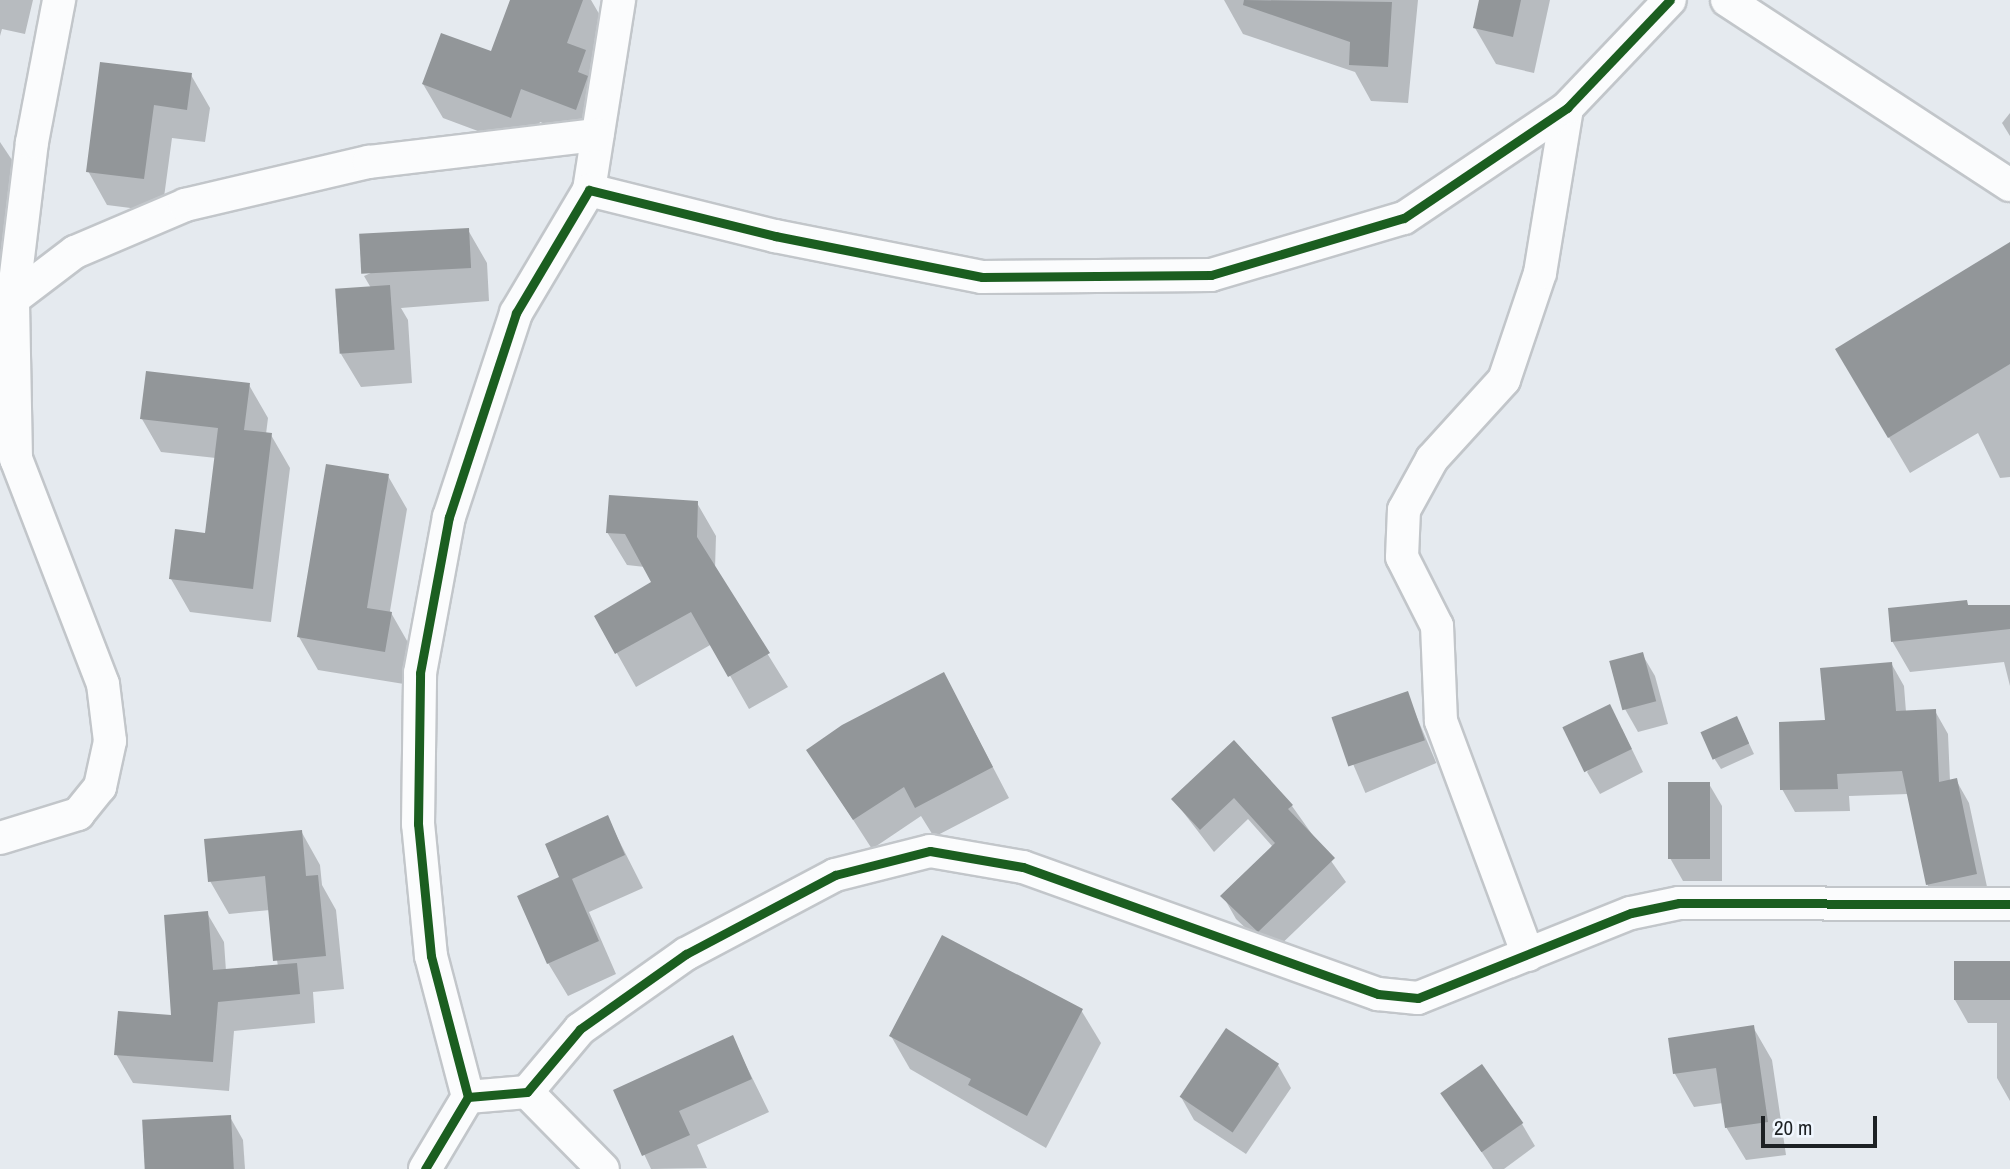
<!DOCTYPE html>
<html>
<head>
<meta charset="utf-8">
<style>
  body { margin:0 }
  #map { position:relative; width:2010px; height:1169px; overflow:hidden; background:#e5eaef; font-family:"Archivo Narrow",sans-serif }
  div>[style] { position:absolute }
  .shadow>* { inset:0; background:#0003; transform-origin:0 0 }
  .building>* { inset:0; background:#929699; transform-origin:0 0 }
  .roads { filter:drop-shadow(2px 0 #c2c6ca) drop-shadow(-2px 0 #c2c6ca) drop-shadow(0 2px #c2c6ca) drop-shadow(0 -2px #c2c6ca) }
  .street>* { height:32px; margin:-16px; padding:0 16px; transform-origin:16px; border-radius:16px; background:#fbfcfd }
  .cycleway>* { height:9px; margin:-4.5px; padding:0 4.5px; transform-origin:4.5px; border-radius:4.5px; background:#1b5e20 }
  span { translate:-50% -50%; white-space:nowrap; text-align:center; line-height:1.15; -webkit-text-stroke:7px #f0f7ff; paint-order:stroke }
  .scale { position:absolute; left:1761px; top:1116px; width:116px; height:32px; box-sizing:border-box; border:4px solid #1d2124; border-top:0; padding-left:9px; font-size:21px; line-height:24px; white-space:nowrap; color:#1d2124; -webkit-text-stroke:5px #f0f7ff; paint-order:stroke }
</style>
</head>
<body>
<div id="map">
  <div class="shadow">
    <div style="clip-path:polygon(0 0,33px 0,25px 34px,2px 29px,0 36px)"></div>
    <div style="clip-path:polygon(512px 0,591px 0,605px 24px,591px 62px,604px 85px,595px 143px,540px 122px,529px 150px,443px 118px,423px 84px,492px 54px)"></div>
    <div style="clip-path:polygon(1224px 0,1418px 0,1408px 103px,1371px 101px,1355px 72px,1243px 34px)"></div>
    <div style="clip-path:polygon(1481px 0,1550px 0,1534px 73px,1496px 64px,1475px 28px)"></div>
    <div style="clip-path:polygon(101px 64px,191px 75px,210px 108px,205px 142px,172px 138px,162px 212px,107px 205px,88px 171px)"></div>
    <div style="clip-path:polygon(2010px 113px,2010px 136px,2002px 123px)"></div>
    <div style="clip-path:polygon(0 142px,22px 175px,16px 264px,0 263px)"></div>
    <div style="clip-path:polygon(468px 230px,487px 263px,489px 301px,401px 308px,408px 320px,412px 383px,361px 387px,341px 354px,371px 288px,364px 276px)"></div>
    <div style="clip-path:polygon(2010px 244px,2010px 477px,2000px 478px,1978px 433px,1910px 473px,1858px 385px)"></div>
    <div style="clip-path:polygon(249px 385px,268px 418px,266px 434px,271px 435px,290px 468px,271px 622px,190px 612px,171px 579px,207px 535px,216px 458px,161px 452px,142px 419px)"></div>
    <div style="clip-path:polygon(388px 476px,407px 509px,390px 611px,410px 646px,404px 684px,318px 670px,299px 637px)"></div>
    <div style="clip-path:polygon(697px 503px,716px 536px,715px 569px,788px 687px,749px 709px,712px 644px,636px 687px,596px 616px,653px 583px,645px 567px,627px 565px,607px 532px)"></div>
    <div style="clip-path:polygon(1966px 602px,1969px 607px,2010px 607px,2010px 686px,2004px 662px,1910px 672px,1892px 641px)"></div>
    <div style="clip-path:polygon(1642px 654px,1655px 676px,1668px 724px,1638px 732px,1625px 709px)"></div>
    <div style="clip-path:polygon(1891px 663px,1904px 686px,1906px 712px,1935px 711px,1948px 734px,1950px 781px,1956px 780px,1969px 803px,1989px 896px,1940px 906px,1927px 884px,1908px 794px,1849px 796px,1850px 811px,1795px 812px,1782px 789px,1827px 722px)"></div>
    <div style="left:1407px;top:694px;width:75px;height:77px;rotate:67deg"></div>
    <div style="clip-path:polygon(960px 704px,1009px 798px,934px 837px,921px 816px,872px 849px,808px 750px)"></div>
    <div style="clip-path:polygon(1737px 718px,1754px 754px,1721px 769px,1714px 758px)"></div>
    <div style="clip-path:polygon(1622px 729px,1643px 772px,1600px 794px,1587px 772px)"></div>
    <div style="clip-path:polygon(1234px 743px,1292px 806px,1346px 882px,1272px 953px,1236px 919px,1223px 896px,1273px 847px,1248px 819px,1214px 852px,1173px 799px)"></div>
    <div style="clip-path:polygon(1709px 784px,1722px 806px,1722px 881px,1683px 881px,1670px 858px)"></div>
    <div style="clip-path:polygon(607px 817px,643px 888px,589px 912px,616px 974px,568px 996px,548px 963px,562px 878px)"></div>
    <div style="clip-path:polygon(301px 831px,320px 865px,322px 885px,336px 910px,344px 989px,313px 992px,315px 1023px,234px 1031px,229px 1091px,133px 1083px,116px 1054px,173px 1017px,207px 913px,224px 942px,226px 971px,278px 967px,270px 910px,229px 914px,210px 881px)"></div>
    <div style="clip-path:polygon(2010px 963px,2010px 1101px,1997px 1078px,1997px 1023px,1968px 1023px,1955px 1000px)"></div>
    <div style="clip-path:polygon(1081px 1010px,1101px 1043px,1046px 1148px,910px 1069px,891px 1036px)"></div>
    <div style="clip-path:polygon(1753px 1027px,1772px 1060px,1786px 1155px,1746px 1160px,1726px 1127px,1723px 1103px,1694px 1107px,1675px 1074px,1670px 1040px)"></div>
    <div style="clip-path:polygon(732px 1037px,769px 1112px,697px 1145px,707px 1168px,651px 1169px,615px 1091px)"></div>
    <div style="clip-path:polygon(1278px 1065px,1291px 1088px,1246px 1154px,1194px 1120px,1181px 1097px)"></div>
    <div style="clip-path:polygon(1443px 1094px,1522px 1124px,1535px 1146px,1504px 1169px,1493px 1169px)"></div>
    <div style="clip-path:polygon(230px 1117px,243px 1140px,245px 1169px,146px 1169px)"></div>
  </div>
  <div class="building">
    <div style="clip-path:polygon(510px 0,583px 0,567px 43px,586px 50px,578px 72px,588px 76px,576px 110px,521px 89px,511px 118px,422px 84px,441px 33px,491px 51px)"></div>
    <div style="clip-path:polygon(1244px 0,1392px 2px,1388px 67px,1349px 65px,1350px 42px,1243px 5px)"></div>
    <div style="clip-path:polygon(1479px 0,1521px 0,1513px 37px,1473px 28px)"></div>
    <div style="clip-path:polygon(100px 62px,192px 73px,187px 110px,154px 105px,144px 179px,86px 172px)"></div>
    <div style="left:469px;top:228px;width:40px;height:110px;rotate:87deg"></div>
    <div style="clip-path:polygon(2010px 242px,2010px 364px,1888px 438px,1835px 349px)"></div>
    <div style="left:390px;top:285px;width:65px;height:55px;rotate:86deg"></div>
    <div style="clip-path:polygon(146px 371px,250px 383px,244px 430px,272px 433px,253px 589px,169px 579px,175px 529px,205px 533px,218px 428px,140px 419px)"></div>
    <div style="clip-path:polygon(326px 464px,389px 474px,367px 608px,392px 612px,385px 652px,297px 637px)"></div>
    <div style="clip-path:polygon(609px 495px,698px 501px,697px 537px,770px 653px,728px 677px,691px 612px,615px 654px,594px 616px,651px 582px,625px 534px,606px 533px)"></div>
    <div style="clip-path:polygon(1967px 600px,1968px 605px,2010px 605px,2010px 629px,1891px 642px,1888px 608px)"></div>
    <div style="left:1643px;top:652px;width:51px;height:35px;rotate:75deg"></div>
    <div style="clip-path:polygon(1892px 662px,1896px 711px,1936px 709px,1939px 782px,1957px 778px,1977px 874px,1926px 885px,1902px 771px,1837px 774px,1838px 789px,1780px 790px,1779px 722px,1825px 720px,1820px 668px)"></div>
    <div style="clip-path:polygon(944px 672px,993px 767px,915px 808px,904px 787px,853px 820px,806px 750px,842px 725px)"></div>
    <div style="left:1408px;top:691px;width:52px;height:81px;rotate:71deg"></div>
    <div style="left:1610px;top:704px;width:50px;height:53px;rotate:64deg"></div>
    <div style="left:1737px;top:716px;width:30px;height:40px;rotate:66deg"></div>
    <div style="clip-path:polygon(1234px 740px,1293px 805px,1288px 809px,1335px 858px,1258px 932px,1220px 896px,1275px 843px,1234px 798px,1200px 830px,1171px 799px)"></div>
    <div style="left:1668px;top:782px;width:42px;height:77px"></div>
    <div style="clip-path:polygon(608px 815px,625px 855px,572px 879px,599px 941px,547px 964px,517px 896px,559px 877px,545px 844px)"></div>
    <div style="clip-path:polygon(302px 830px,306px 876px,318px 875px,326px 956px,273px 961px,265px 876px,208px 882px,204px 839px)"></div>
    <div style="clip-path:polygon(208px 911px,213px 970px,297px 963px,300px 994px,218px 1002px,213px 1062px,114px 1055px,118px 1011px,171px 1015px,164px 915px)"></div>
    <div style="clip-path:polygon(942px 935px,1083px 1009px,1027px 1116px,968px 1085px,971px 1079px,889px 1036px)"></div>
    <div style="left:1954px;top:961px;width:56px;height:39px"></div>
    <div style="clip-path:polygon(1754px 1025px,1768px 1122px,1725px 1128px,1716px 1068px,1673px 1074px,1668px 1038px)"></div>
    <div style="left:1226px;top:1028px;width:64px;height:83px;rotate:34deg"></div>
    <div style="clip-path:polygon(733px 1035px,752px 1079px,679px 1111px,690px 1135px,642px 1156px,613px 1090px)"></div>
    <div style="left:1482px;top:1064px;width:72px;height:51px;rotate:55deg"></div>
    <div style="left:231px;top:1115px;width:54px;height:89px;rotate:87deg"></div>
  </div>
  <div class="roads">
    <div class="street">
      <div style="left:1727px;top:0;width:338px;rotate:33.2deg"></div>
      <div style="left:589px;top:190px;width:192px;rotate:-81deg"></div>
      <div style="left:1px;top:298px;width:12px;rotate:5deg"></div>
      <div style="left:13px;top:299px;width:78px;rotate:-37.2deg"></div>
      <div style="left:75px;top:252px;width:120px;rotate:-23.1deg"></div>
      <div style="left:185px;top:205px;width:189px;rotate:-13.2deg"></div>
      <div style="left:369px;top:162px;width:230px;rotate:-6.8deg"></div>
      <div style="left:0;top:838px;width:82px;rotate:-17.1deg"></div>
      <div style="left:78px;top:814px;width:35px;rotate:-51deg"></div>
      <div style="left:100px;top:787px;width:47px;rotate:-77.7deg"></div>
      <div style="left:110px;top:741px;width:57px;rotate:-97deg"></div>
      <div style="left:103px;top:684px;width:241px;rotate:-111.1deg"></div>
      <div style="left:16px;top:459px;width:160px;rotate:-91.1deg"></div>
      <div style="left:13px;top:299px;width:158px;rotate:-83.1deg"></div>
      <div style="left:32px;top:142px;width:145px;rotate:-79.2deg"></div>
      <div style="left:1528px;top:955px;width:250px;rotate:-110.4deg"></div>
      <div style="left:1441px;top:721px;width:95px;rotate:-92.4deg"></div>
      <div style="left:1437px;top:626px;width:77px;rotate:-116.9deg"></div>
      <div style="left:1402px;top:557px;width:47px;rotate:-87.6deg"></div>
      <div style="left:1404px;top:510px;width:58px;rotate:-61.2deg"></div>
      <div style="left:1432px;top:459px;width:107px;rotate:-47.7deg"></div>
      <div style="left:1504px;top:380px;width:113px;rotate:-71.4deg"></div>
      <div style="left:1540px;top:273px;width:167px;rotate:-80.7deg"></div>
      <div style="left:527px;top:1092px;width:108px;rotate:45.4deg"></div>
      <div style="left:468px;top:1097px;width:59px;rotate:-4.8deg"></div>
      <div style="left:527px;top:1092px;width:82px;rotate:-49.9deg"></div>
      <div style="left:580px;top:1029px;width:130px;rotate:-35.3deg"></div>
      <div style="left:686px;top:954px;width:169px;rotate:-27.9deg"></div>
      <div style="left:835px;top:875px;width:98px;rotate:-14.2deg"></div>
      <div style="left:930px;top:851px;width:94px;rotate:9.8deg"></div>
      <div style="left:1023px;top:867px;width:377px;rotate:19.7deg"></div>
      <div style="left:1378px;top:994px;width:40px;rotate:5.7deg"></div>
      <div style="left:1418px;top:998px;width:229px;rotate:-21.8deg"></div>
      <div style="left:1631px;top:913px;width:49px;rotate:-11.8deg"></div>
      <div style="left:1679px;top:903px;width:331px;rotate:0.2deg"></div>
      <div style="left:425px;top:1169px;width:84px;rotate:-59.2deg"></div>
      <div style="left:468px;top:1097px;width:146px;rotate:-104.7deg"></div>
      <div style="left:431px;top:956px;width:133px;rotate:-95.6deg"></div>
      <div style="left:418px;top:824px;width:151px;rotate:-89.2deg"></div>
      <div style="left:420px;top:673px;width:159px;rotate:-79.5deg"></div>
      <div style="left:449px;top:517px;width:215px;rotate:-71.8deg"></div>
      <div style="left:516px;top:313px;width:143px;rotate:-59.3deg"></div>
      <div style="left:589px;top:190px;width:192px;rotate:13.9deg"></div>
      <div style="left:775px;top:236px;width:211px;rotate:11.2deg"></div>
      <div style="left:982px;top:277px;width:229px;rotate:-0.5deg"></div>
      <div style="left:1211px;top:275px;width:201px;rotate:-16.5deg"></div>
      <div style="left:1404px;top:218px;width:197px;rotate:-34deg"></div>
      <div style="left:1567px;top:108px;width:149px;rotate:-46.4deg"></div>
    </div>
  </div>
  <div class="cycleway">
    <div style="left:468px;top:1097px;width:59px;rotate:-4.8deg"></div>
    <div style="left:527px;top:1092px;width:82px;rotate:-49.9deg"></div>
    <div style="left:580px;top:1029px;width:130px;rotate:-35.3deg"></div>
    <div style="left:686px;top:954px;width:169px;rotate:-27.9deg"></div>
    <div style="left:835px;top:875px;width:98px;rotate:-14.2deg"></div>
    <div style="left:930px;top:851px;width:94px;rotate:9.8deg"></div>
    <div style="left:1023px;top:867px;width:377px;rotate:19.7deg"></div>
    <div style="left:1378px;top:994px;width:40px;rotate:5.7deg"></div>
    <div style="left:1418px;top:998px;width:229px;rotate:-21.8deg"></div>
    <div style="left:1631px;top:913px;width:49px;rotate:-11.8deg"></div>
    <div style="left:1679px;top:903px;width:331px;rotate:0.2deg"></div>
    <div style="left:425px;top:1169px;width:84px;rotate:-59.2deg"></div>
    <div style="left:468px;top:1097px;width:146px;rotate:-104.7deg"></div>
    <div style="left:431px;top:956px;width:133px;rotate:-95.6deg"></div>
    <div style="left:418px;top:824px;width:151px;rotate:-89.2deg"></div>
    <div style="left:420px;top:673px;width:159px;rotate:-79.5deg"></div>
    <div style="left:449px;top:517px;width:215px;rotate:-71.8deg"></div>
    <div style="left:516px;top:313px;width:143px;rotate:-59.3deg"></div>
    <div style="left:589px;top:190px;width:192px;rotate:13.9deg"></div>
    <div style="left:775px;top:236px;width:211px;rotate:11.2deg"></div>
    <div style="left:982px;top:277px;width:229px;rotate:-0.5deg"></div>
    <div style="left:1211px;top:275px;width:201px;rotate:-16.5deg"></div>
    <div style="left:1404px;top:218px;width:197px;rotate:-34deg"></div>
    <div style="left:1567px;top:108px;width:149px;rotate:-46.4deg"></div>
  </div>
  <div class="scale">20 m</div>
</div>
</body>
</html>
